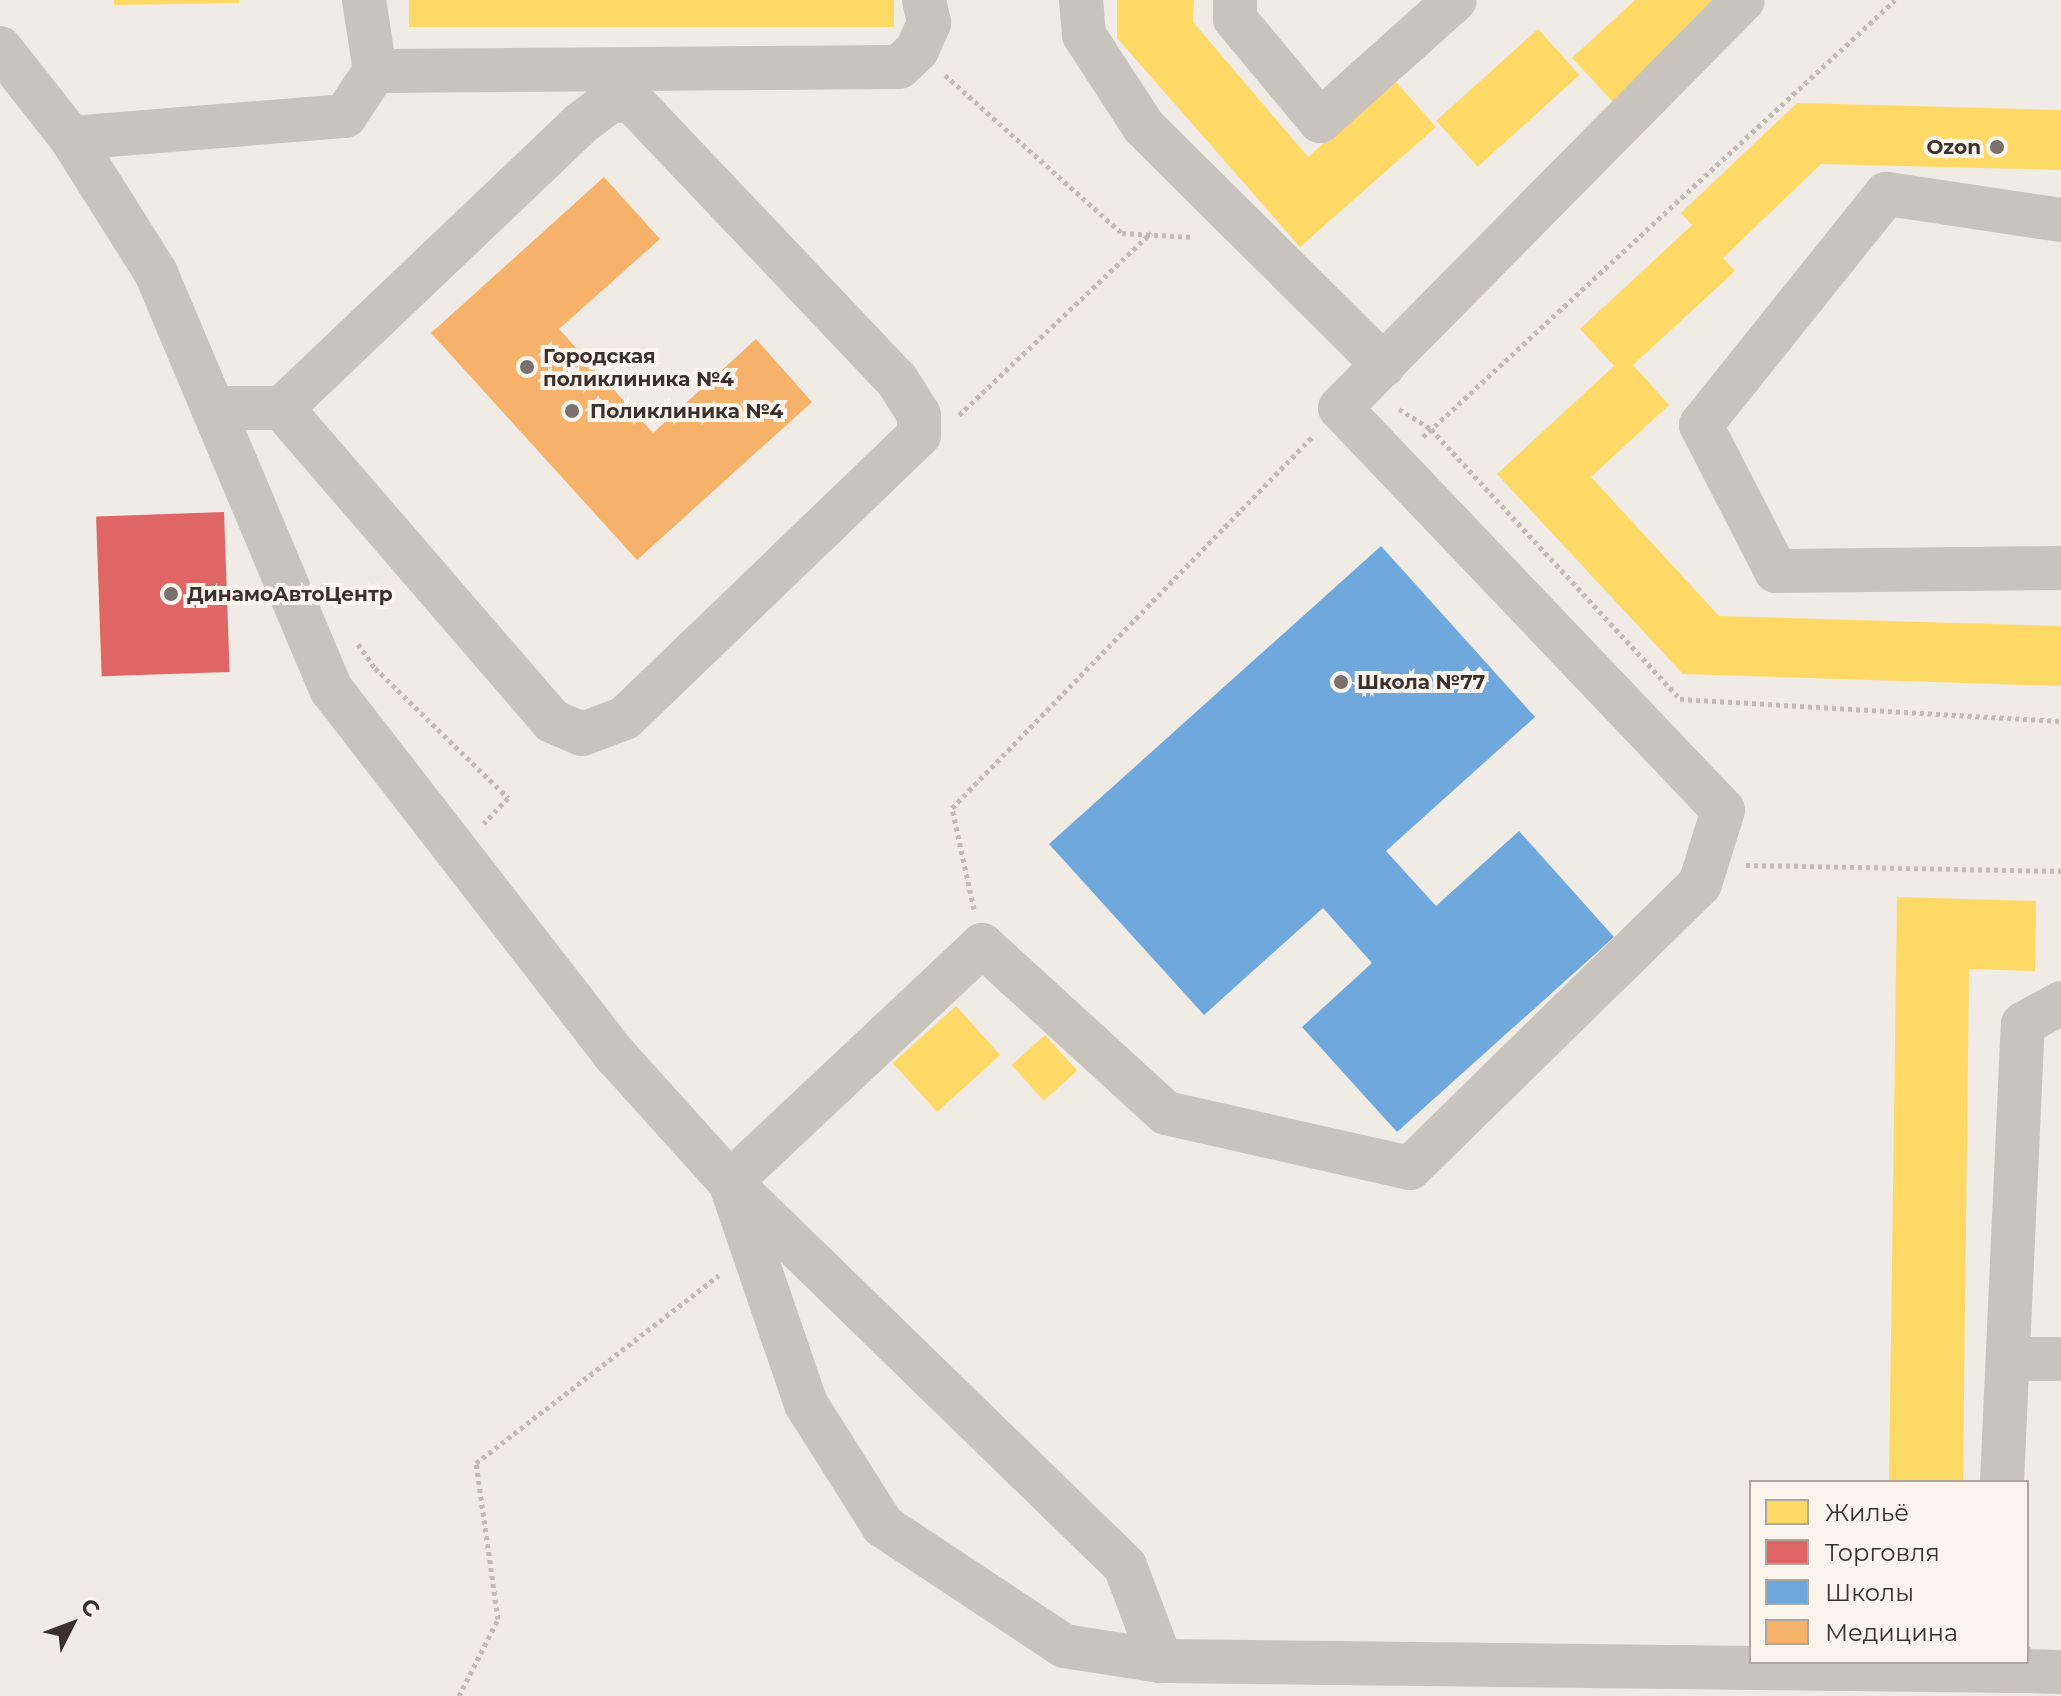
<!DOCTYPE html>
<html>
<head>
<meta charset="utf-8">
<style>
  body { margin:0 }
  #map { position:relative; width:2061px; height:1696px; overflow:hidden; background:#f0ebe5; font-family:Montserrat,sans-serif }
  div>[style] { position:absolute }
  .homes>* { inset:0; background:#ffd966; transform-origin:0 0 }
  .shops>* { inset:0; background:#e06666; transform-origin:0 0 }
  .schools>* { inset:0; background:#6fa8dc }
  .health>* { inset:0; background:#f6b26b }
  .path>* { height:5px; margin-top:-2.5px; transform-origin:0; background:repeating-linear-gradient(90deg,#c2bbb6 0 4px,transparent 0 8px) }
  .minor>* { height:44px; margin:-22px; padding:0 22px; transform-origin:22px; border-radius:22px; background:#c9c3be }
  .dots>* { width:22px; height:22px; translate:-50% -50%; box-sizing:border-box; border:4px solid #fbf5ee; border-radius:50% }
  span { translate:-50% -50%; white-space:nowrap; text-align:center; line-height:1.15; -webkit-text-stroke:8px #fbf5ee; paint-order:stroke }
  .poi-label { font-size:20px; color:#3b302b; font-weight:700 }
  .right { translate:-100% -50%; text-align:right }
  .left { translate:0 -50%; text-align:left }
  .legend { position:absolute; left:1749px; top:1480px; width:280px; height:184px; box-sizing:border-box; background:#fbf5ee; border:2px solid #aea6a0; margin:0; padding:10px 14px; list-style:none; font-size:24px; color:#3b302b }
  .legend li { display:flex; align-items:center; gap:16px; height:40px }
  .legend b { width:40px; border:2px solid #aea6a0 }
  .north { position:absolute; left:32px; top:1584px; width:80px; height:80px; -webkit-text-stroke:6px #fbf5ee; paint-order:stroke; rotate:48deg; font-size:22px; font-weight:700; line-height:32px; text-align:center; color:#3b302b }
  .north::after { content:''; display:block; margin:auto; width:28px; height:36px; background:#3b302b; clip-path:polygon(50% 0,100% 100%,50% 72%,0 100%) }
</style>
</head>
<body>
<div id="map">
  <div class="homes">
    <div style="clip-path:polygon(114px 0,239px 0,239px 3px,114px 5px)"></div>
    <div style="left:409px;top:0;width:485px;height:27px"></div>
    <div style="clip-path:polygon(1117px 0,1194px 0,1193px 22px,1308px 157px,1395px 81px,1436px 127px,1300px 247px,1117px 38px)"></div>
    <div style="clip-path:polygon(1635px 0,1729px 0,1615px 104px,1572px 58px)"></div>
    <div style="left:1538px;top:29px;width:62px;height:137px;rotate:48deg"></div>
    <div style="clip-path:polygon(1797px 103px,2061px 110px,2061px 170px,1821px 164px,1723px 258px,1735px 271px,1633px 365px,1669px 405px,1591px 477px,1719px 616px,2061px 626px,2061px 686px,1683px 674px,1497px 474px,1614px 366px,1580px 329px,1692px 225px,1681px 213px)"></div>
    <div style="clip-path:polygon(1897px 897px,2036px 901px,2035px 971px,1969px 969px,1963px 1482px,1889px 1482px)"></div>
    <div style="left:956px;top:1006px;width:66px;height:85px;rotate:48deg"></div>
    <div style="left:1045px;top:1035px;width:48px;height:45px;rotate:48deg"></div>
  </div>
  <div class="shops">
    <div style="left:224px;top:512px;width:160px;height:128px;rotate:88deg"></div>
  </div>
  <div class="schools">
    <div style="clip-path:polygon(1381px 546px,1535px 717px,1386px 851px,1436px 906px,1519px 831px,1614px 937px,1397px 1132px,1302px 1027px,1372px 963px,1323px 908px,1204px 1015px,1049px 844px)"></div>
  </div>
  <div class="health">
    <div style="clip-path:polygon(604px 177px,660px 239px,559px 329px,653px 433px,756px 339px,812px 402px,637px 560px,431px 333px)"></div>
  </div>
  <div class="path">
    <div style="left:945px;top:75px;width:237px;rotate:41.8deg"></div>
    <div style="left:1122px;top:233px;width:71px;rotate:3.2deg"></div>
    <div style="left:1399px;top:409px;width:38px;rotate:32deg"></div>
    <div style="left:1431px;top:429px;width:367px;rotate:47.3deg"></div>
    <div style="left:1680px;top:699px;width:382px;rotate:3.3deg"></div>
    <div style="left:959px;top:415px;width:265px;rotate:-43.5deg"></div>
    <div style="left:1423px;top:437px;width:643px;rotate:-42.79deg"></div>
    <div style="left:358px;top:644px;width:29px;rotate:55deg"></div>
    <div style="left:375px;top:668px;width:186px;rotate:44.3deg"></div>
    <div style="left:508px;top:798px;width:35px;rotate:134deg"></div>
    <div style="left:1746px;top:865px;width:315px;rotate:1.1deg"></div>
    <div style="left:974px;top:909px;width:103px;rotate:-102.3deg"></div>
    <div style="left:952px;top:808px;width:518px;rotate:-45.86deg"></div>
    <div style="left:459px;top:1696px;width:86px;rotate:-63.1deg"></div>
    <div style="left:498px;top:1619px;width:158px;rotate:-98deg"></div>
    <div style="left:476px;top:1463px;width:307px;rotate:-37.7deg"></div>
  </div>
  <div class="minor">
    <div style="left:1081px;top:0;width:35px;rotate:85deg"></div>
    <div style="left:1084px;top:35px;width:110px;rotate:56.9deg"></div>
    <div style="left:1144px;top:127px;width:338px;rotate:44.8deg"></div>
    <div style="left:1235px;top:0;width:19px;rotate:90deg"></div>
    <div style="left:1235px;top:19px;width:133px;rotate:50.2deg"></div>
    <div style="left:1320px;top:121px;width:181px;rotate:-41.9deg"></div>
    <div style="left:0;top:48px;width:115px;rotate:51.7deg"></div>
    <div style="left:71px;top:138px;width:160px;rotate:57.8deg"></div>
    <div style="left:156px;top:273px;width:451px;rotate:67.2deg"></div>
    <div style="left:331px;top:689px;width:465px;rotate:52.2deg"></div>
    <div style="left:616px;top:1056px;width:170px;rotate:47.9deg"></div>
    <div style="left:730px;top:1182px;width:551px;rotate:44.19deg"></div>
    <div style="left:1125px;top:1566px;width:102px;rotate:69.2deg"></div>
    <div style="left:375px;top:71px;width:524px;rotate:-0.44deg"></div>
    <div style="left:899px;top:67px;width:25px;rotate:-43deg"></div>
    <div style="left:917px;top:50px;width:30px;rotate:-66deg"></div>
    <div style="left:929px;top:23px;width:24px;rotate:-102deg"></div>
    <div style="left:71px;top:138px;width:275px;rotate:-4.6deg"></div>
    <div style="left:345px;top:116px;width:54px;rotate:-56.3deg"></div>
    <div style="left:375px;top:71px;width:72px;rotate:-98.8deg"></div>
    <div style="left:2061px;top:220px;width:177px;rotate:-171.5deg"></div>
    <div style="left:1886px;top:194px;width:296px;rotate:128.7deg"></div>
    <div style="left:1701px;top:425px;width:164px;rotate:62.8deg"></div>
    <div style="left:1776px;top:571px;width:285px;rotate:-0.6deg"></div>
    <div style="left:213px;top:408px;width:69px"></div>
    <div style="left:282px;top:408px;width:412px;rotate:-43.6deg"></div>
    <div style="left:580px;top:124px;width:39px;rotate:-37deg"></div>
    <div style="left:611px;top:101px;width:21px"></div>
    <div style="left:632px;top:101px;width:385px;rotate:46.5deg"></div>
    <div style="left:897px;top:380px;width:41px;rotate:57.8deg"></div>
    <div style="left:919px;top:415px;width:20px;rotate:90deg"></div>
    <div style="left:919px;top:435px;width:408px;rotate:136.1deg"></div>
    <div style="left:625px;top:718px;width:46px;rotate:159.6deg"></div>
    <div style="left:582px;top:734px;width:33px;rotate:-157deg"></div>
    <div style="left:552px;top:721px;width:413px;rotate:-130.8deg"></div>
    <div style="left:730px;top:1182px;width:346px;rotate:-43.2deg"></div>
    <div style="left:982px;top:945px;width:249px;rotate:42.4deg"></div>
    <div style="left:1166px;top:1113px;width:250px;rotate:12.7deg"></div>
    <div style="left:1410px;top:1168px;width:406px;rotate:-44.4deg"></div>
    <div style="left:1700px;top:884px;width:77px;rotate:-72.7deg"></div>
    <div style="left:1723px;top:810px;width:555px;rotate:-133.61deg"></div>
    <div style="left:1340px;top:408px;width:573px;rotate:-45.35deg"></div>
    <div style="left:732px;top:1188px;width:228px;rotate:71.1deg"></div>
    <div style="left:806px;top:1404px;width:144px;rotate:57.7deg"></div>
    <div style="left:883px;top:1526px;width:217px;rotate:33.5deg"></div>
    <div style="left:1064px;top:1646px;width:98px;rotate:8.8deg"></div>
    <div style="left:1161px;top:1661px;width:858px;rotate:0.67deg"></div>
    <div style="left:2008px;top:1359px;width:53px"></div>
    <div style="left:2002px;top:1482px;width:458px;rotate:-87.4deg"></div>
    <div style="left:2023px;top:1024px;width:43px;rotate:-28.9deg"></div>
    <div style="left:2014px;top:1662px;width:10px;rotate:61deg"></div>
    <div style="left:2019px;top:1671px;width:42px;rotate:1.4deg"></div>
  </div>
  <div class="dots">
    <div style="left:1997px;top:147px;background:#7a716c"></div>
    <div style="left:527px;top:367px;background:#7a716c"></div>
    <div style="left:572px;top:411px;background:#7a716c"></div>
    <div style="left:171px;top:594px;background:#7a716c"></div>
    <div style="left:1341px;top:682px;background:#7a716c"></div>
  </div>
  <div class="poi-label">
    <span class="right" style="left:1981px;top:147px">Ozon</span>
    <span class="left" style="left:543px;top:368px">Городская<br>поликлиника №4</span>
    <span class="left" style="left:590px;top:411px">Поликлиника №4</span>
    <span class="left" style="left:187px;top:594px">ДинамоАвтоЦентр</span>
    <span class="left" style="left:1357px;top:682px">Школа №77</span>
  </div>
  <ul class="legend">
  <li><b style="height:22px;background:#ffd966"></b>Жильё</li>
  <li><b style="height:22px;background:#e06666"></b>Торговля</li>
  <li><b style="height:22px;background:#6fa8dc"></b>Школы</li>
  <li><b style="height:22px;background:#f6b26b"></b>Медицина</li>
  </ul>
  <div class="north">С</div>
</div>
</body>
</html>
